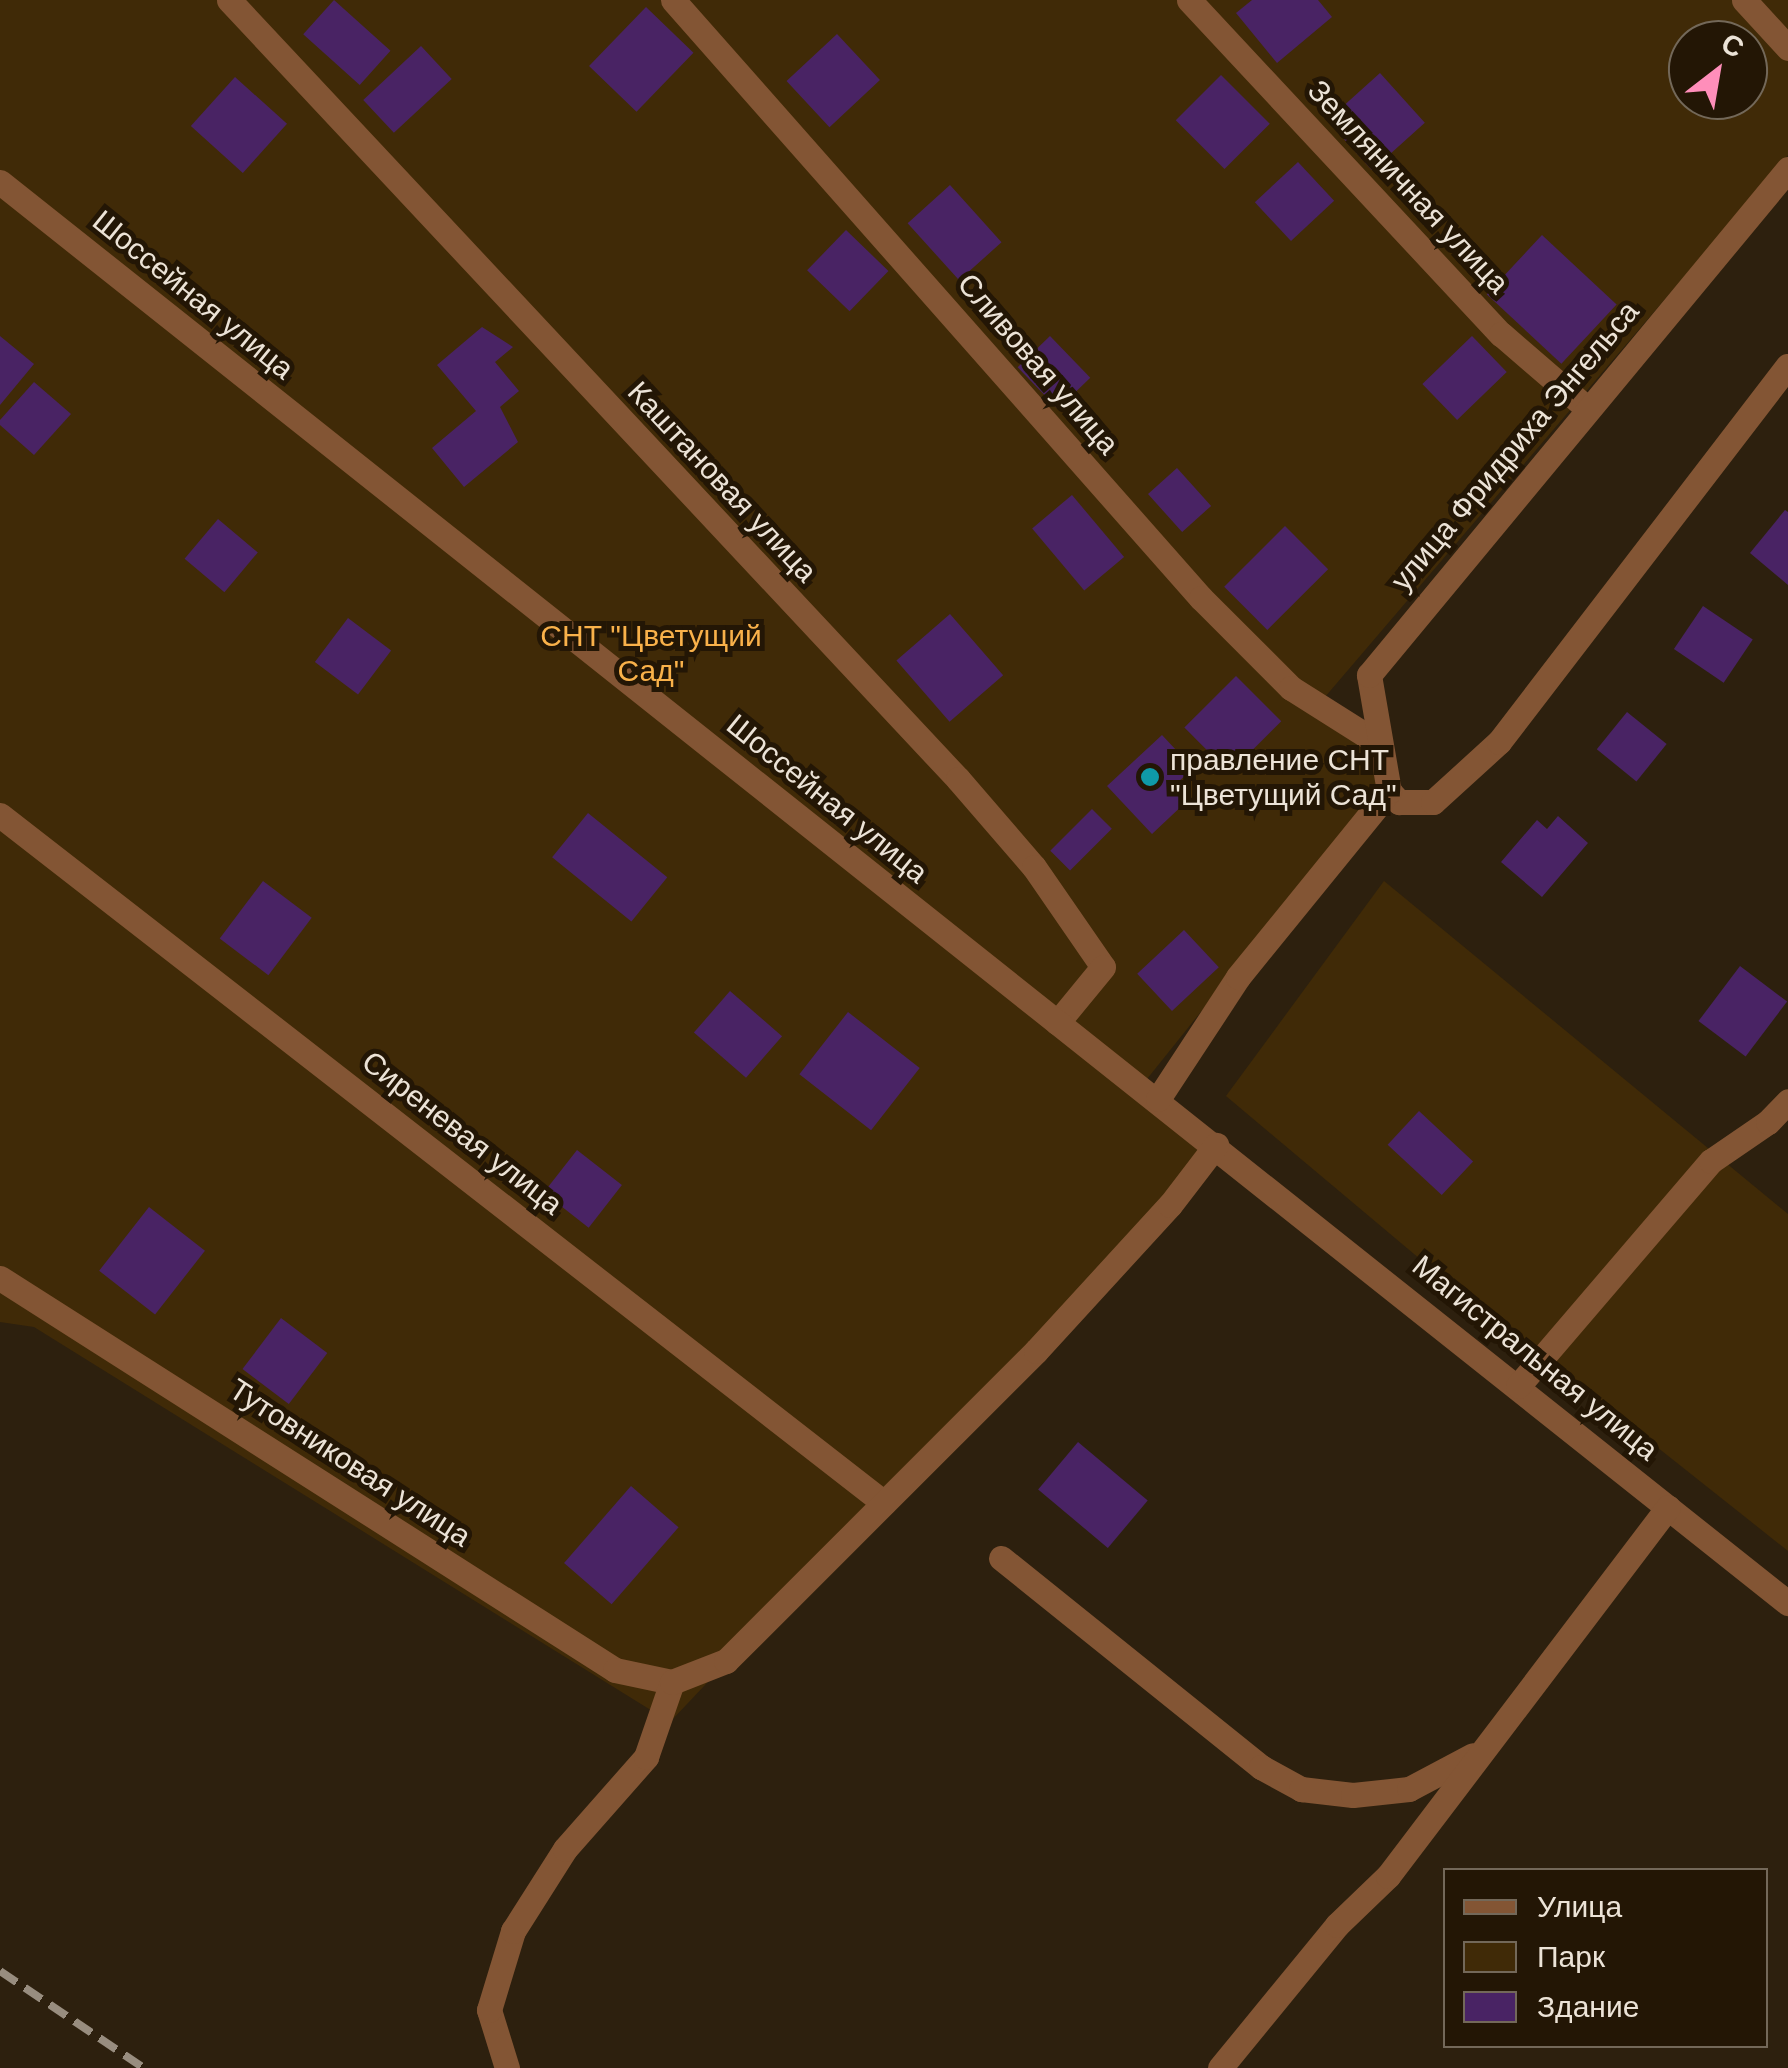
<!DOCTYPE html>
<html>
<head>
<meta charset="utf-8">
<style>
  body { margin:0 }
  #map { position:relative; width:1788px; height:2068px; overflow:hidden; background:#2d200e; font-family:Helvetica,sans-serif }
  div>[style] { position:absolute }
  .green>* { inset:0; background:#402a07 }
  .building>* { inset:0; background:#492364; transform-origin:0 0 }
  .minor>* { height:25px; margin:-12.5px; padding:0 12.5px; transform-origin:12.5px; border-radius:12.5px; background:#835534 }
  .rail>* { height:8px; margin-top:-4px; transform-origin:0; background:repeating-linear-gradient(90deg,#988d7f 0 20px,transparent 0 30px) }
  .dots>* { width:28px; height:28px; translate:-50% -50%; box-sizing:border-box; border:5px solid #231605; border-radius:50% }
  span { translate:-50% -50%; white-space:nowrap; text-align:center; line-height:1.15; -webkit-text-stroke:10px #231605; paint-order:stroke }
  .street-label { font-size:30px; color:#ece3d7 }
  .park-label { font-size:30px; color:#f9b14a }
  .poi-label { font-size:30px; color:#ece3d7 }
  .left { translate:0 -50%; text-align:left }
  .legend { position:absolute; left:1443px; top:1868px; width:325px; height:180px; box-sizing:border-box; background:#231605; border:2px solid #736859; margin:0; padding:12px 18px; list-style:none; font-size:30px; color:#ece3d7 }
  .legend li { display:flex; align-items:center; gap:20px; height:50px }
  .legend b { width:50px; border:2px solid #736859 }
  .north { position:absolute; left:1668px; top:20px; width:100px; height:100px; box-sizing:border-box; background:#231605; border:2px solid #736859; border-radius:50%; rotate:31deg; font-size:28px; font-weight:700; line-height:40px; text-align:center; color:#ece3d7 }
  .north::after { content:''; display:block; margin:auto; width:35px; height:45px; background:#ff8eba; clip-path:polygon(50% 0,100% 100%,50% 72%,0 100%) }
</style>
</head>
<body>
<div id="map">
  <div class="green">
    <div style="clip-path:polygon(evenodd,0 0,1788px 0,1788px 155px,1325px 697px,1393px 772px,1147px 1079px,1218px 1143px,670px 1722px,34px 1327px,0 1322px,0 0,1688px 40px,1748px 40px,1748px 100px,1688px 100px,1688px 40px)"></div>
    <div style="clip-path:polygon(1384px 881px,1788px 1214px,1788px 1551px,1420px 1259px,1226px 1096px)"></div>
  </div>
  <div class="building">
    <div style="left:334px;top:0;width:76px;height:46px;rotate:42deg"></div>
    <div style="clip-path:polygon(1252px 0,1318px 0,1332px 17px,1277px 63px,1236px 13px)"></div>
    <div style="left:646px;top:7px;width:66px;height:82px;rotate:44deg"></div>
    <div style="left:837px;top:34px;width:63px;height:69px;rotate:47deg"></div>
    <div style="left:421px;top:46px;width:45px;height:79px;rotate:47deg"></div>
    <div style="left:1380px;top:73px;width:67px;height:71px;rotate:48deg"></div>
    <div style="left:1221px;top:75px;width:69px;height:64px;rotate:45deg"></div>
    <div style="left:235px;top:77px;width:70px;height:66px;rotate:42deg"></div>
    <div style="left:1298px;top:162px;width:53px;height:59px;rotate:47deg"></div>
    <div style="left:950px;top:185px;width:77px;height:57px;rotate:48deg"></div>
    <div style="left:846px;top:230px;width:59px;height:56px;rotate:44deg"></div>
    <div style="left:1542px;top:235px;width:102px;height:81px;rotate:43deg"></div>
    <div style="clip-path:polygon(482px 327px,513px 347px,495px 362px,519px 391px,500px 407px,518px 442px,464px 487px,432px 448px,476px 411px,437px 365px)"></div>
    <div style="clip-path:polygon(0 336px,34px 364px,0 405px)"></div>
    <div style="left:1050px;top:336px;width:58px;height:45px;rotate:46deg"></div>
    <div style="left:1472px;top:336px;width:50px;height:69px;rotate:46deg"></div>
    <div style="clip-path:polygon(34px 382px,71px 414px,34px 455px,0 425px,0 420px)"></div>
    <div style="left:1177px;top:468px;width:51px;height:39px;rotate:48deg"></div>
    <div style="left:1072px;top:495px;width:81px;height:52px;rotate:50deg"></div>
    <div style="clip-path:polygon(1785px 510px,1788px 512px,1788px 585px,1750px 553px)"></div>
    <div style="left:218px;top:519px;width:52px;height:52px;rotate:40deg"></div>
    <div style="left:1285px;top:526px;width:61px;height:86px;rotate:45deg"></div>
    <div style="left:1703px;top:606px;width:60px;height:52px;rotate:34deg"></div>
    <div style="left:950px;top:614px;width:81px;height:71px;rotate:49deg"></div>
    <div style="left:348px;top:618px;width:54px;height:55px;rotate:37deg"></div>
    <div style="left:1236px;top:676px;width:64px;height:73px;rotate:45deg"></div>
    <div style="left:1627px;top:712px;width:51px;height:48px;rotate:39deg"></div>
    <div style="clip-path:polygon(1162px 735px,1193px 768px,1173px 787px,1187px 801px,1152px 834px,1107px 786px)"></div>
    <div style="left:1092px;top:809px;width:28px;height:59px;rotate:45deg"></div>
    <div style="left:588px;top:813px;width:102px;height:57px;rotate:39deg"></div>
    <div style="clip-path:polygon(1558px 816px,1588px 843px,1542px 897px,1501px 862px,1537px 820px,1547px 829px)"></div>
    <div style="left:263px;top:881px;width:61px;height:72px;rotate:37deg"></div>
    <div style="left:1184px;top:930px;width:51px;height:64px;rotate:47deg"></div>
    <div style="left:1740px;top:966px;width:59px;height:69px;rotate:37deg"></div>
    <div style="left:730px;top:991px;width:69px;height:55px;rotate:41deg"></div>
    <div style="left:848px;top:1012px;width:91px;height:79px;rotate:38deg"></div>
    <div style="left:1419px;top:1111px;width:74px;height:46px;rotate:43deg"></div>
    <div style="left:577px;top:1150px;width:57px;height:54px;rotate:38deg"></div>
    <div style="left:149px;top:1207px;width:71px;height:81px;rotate:38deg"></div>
    <div style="left:281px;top:1318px;width:58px;height:64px;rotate:37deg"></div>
    <div style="left:1078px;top:1442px;width:91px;height:62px;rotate:40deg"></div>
    <div style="left:631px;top:1486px;width:63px;height:102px;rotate:41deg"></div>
  </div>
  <div class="minor">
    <div style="left:229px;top:0;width:1067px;rotate:46.9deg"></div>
    <div style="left:958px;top:779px;width:116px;rotate:49.2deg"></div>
    <div style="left:1034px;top:867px;width:121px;rotate:55.4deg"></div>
    <div style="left:1103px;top:967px;width:72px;rotate:129.4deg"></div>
    <div style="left:673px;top:0;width:798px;rotate:48.56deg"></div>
    <div style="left:1201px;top:598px;width:127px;rotate:45deg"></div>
    <div style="left:1291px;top:688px;width:103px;rotate:32.3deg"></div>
    <div style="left:1189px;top:0;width:457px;rotate:47deg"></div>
    <div style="left:1501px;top:334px;width:115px;rotate:40.8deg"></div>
    <div style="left:1744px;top:0;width:65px;rotate:47.5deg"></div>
    <div style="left:0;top:182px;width:2284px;rotate:38.48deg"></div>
    <div style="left:1389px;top:791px;width:15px;rotate:48deg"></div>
    <div style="left:1399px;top:802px;width:34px"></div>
    <div style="left:1433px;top:802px;width:89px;rotate:-42.3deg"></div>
    <div style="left:1499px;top:742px;width:474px;rotate:-52.5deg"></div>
    <div style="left:0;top:815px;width:1120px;rotate:37.89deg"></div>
    <div style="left:1158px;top:1099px;width:146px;rotate:-56.7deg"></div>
    <div style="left:1238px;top:977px;width:240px;rotate:-50.9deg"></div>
    <div style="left:1389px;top:791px;width:118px;rotate:-99.8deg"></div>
    <div style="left:1369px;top:675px;width:657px;rotate:-50.37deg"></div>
    <div style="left:0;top:1278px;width:729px;rotate:32.51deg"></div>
    <div style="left:615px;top:1670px;width:58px;rotate:11.9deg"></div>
    <div style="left:1518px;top:1386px;width:296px;rotate:-49.4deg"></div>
    <div style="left:1711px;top:1161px;width:69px;rotate:-34.4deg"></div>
    <div style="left:1768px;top:1122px;width:29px;rotate:-46deg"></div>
    <div style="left:1001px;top:1558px;width:334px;rotate:38.8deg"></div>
    <div style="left:1261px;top:1767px;width:46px;rotate:28.8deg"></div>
    <div style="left:1301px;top:1789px;width:52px;rotate:6.6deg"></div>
    <div style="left:1353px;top:1795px;width:56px;rotate:-6.1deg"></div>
    <div style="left:1409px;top:1789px;width:72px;rotate:-28deg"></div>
    <div style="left:507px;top:2068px;width:61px;rotate:-107.2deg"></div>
    <div style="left:489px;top:2010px;width:83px;rotate:-73.1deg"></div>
    <div style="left:513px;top:1931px;width:97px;rotate:-57.6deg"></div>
    <div style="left:565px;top:1849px;width:123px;rotate:-48.6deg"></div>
    <div style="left:646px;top:1757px;width:79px;rotate:-70.9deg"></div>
    <div style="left:672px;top:1682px;width:58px;rotate:-21.3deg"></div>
    <div style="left:726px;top:1661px;width:438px;rotate:-45deg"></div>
    <div style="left:1036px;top:1351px;width:198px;rotate:-47.5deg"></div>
    <div style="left:1170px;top:1205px;width:76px;rotate:-52.5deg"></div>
    <div style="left:1220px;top:2068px;width:185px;rotate:-50.7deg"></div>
    <div style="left:1337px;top:1925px;width:71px;rotate:-43.9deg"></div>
    <div style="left:1388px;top:1876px;width:463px;rotate:-52.8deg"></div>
  </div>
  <div class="rail">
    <div style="left:0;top:1971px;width:174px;rotate:34deg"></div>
  </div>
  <div class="dots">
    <div style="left:1150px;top:777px;background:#0f9aa8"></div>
  </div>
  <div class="street-label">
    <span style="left:1408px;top:187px;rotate:47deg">Земляничная улица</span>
    <span style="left:193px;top:295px;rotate:39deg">Шоссейная улица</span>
    <span style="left:1038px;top:364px;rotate:49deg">Сливовая улица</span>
    <span style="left:1515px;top:446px;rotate:-50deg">улица Фридриха Энгельса</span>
    <span style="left:722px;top:482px;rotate:47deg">Каштановая улица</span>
    <span style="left:827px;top:799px;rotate:39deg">Шоссейная улица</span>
    <span style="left:462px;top:1133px;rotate:38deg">Сиреневая улица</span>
    <span style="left:1535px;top:1358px;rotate:39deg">Магистральная улица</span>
    <span style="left:350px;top:1463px;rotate:33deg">Тутовниковая улица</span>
  </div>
  <div class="park-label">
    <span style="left:651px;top:653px">СНТ "Цветущий<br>Сад"</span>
  </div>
  <div class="poi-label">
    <span class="left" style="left:1170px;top:777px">правление СНТ<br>"Цветущий Сад"</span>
  </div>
  <ul class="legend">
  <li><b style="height:12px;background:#835534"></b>Улица</li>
  <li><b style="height:28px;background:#402a07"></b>Парк</li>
  <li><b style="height:28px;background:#492364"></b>Здание</li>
  </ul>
  <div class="north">С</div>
</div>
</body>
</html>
